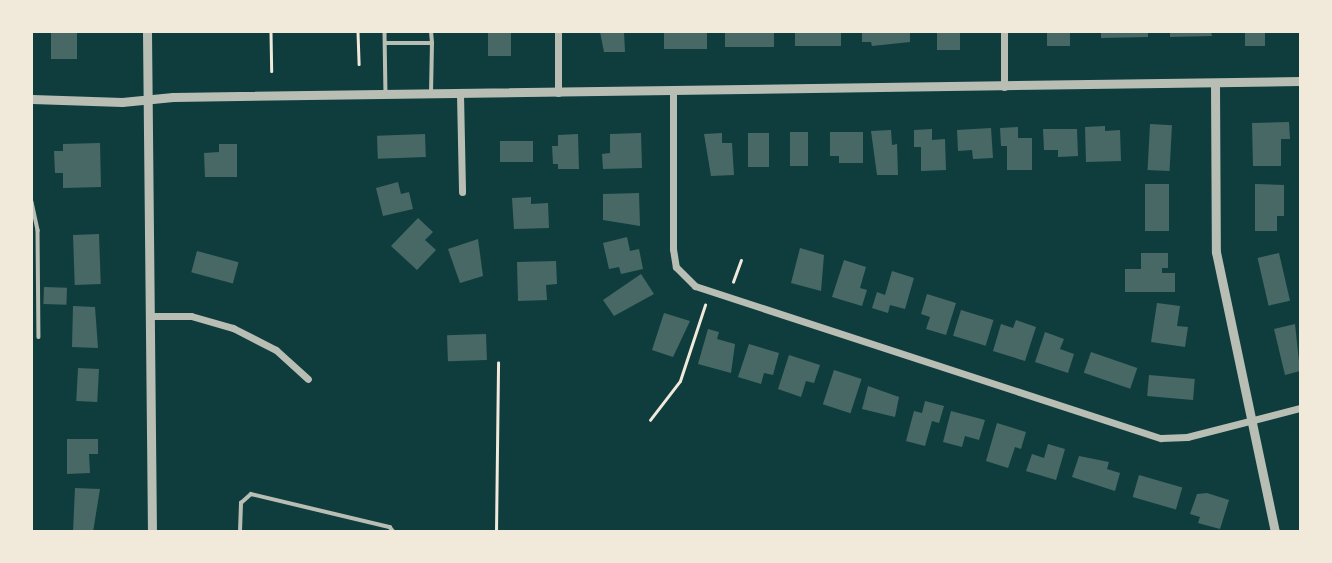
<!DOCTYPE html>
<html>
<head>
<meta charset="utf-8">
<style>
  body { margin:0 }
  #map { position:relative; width:1332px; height:563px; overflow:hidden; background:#0f3d3e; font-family:Signika,sans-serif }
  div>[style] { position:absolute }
  .building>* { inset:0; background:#486865; transform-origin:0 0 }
  .path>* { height:2.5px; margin:-1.25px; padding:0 1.25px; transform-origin:1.25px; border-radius:1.25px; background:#f1e9da }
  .service>* { height:3.5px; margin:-1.75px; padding:0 1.75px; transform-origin:1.75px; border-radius:1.75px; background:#b8beb3 }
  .minor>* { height:7px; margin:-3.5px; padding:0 3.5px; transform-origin:3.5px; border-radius:3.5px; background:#b8beb3 }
  .tertiary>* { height:9px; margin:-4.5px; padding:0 4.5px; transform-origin:4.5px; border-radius:4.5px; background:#b8beb3 }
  span { translate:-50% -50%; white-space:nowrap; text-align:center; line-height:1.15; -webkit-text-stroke:7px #f1e9da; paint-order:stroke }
  .frame { position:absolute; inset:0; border:33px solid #f1e9da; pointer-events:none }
</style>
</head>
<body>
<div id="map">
  <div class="building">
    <div style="left:51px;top:32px;width:26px;height:27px"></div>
    <div style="left:488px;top:32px;width:23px;height:24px"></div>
    <div style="clip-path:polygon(600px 32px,624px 32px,625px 52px,604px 52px)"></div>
    <div style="left:664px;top:32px;width:43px;height:17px"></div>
    <div style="left:725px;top:32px;width:49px;height:15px"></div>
    <div style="left:795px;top:32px;width:46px;height:14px"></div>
    <div style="clip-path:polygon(862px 32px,910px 32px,910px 42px,872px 46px,871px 42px,862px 42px)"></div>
    <div style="left:937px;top:32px;width:23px;height:18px"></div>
    <div style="left:1047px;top:32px;width:23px;height:14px"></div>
    <div style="clip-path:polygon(1101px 32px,1148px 32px,1148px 37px,1101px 38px)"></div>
    <div style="clip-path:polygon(1170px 32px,1211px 32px,1212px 36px,1170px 37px)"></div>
    <div style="left:1245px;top:32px;width:20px;height:14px"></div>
    <div style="clip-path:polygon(1289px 122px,1290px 139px,1281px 139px,1281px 166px,1253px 166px,1252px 123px)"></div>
    <div style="left:1150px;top:124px;width:22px;height:46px;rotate:3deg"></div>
    <div style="clip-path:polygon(1105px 126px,1105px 131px,1120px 130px,1121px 161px,1086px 162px,1085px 127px)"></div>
    <div style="clip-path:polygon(1018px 127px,1018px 138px,1032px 138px,1032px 170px,1007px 170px,1007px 146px,1001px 146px,1000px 128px)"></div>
    <div style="clip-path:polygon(991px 128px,993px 158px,973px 159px,972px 150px,958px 151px,957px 130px)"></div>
    <div style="clip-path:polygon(932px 129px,932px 140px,945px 139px,946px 170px,921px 171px,921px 147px,914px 147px,914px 130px)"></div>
    <div style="clip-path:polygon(1043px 129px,1077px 129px,1078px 156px,1058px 157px,1058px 150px,1044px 150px)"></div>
    <div style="clip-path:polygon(891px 130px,892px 145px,897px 144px,898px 175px,877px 175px,871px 131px)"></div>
    <div style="left:790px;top:132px;width:18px;height:34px"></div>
    <div style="clip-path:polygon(830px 132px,863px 132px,863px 163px,839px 163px,839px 156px,830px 156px)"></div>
    <div style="clip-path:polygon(641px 133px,642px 168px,603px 169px,602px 154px,610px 153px,610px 134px)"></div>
    <div style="clip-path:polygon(722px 133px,722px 143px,732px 143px,734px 175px,711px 176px,704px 134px)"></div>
    <div style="left:748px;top:133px;width:21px;height:34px"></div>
    <div style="left:425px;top:134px;width:23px;height:48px;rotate:88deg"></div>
    <div style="clip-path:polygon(578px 134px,579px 169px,558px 169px,558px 164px,553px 164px,552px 146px,558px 146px,558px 135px)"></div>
    <div style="left:533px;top:141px;width:21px;height:33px;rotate:90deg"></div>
    <div style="clip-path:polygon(100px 143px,101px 187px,63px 188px,63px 173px,55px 173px,54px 151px,63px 151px,63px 144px)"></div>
    <div style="clip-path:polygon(219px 144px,237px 144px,237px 177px,205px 177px,204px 153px,219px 152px)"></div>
    <div style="clip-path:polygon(398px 182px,401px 194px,409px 192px,413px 209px,383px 216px,376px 188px)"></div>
    <div style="left:1145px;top:184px;width:24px;height:47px"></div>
    <div style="clip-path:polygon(1255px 184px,1284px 185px,1284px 216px,1277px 216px,1277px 231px,1255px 231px)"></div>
    <div style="clip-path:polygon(639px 193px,640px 226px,603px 220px,603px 194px)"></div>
    <div style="clip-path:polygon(531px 197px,531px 204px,548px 203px,549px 228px,514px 229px,512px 198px)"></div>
    <div style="clip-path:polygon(418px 218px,433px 232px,425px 240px,436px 250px,417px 270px,391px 246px)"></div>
    <div style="left:99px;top:234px;width:50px;height:26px;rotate:88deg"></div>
    <div style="clip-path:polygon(627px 237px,630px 251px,639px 249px,643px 269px,621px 274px,619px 267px,609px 269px,603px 243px)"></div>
    <div style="clip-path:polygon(478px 239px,483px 276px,460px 283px,448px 249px)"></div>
    <div style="clip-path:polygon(800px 248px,824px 255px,821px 291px,791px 283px)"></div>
    <div style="left:197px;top:251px;width:43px;height:22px;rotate:15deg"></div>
    <div style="clip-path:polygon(1141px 253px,1168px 253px,1168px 268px,1162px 268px,1162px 273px,1175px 273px,1175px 292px,1125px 292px,1125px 269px,1141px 269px)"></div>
    <div style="left:1279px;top:253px;width:49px;height:22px;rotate:77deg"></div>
    <div style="clip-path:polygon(844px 260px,866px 267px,860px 288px,867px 290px,862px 306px,832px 297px)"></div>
    <div style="clip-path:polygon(556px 261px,557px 284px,546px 285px,547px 300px,518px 301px,517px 262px)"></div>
    <div style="clip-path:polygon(892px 271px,914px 278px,905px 309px,890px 305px,888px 313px,872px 308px,877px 292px,885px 295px)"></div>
    <div style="clip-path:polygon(641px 274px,654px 294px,614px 316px,603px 300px)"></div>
    <div style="left:44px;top:287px;width:23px;height:17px;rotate:2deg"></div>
    <div style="clip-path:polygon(927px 294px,956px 303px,946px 335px,926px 329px,930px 317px,921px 314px)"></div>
    <div style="clip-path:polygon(1157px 303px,1180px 306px,1177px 326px,1188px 327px,1185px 347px,1151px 342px)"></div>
    <div style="clip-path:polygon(73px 306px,95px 307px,98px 348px,72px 347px)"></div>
    <div style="left:961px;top:310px;width:34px;height:27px;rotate:17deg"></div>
    <div style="clip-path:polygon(664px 313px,690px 321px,673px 357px,652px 350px)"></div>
    <div style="clip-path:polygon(1016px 320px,1036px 327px,1025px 361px,993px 351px,1001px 324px,1013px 328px)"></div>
    <div style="clip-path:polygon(1295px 324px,1300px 371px,1285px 375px,1274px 329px)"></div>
    <div style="clip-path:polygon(708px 329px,719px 332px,717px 339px,735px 344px,731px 373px,698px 364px)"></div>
    <div style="clip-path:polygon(1045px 332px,1064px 339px,1060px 349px,1074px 354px,1068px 373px,1035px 362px)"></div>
    <div style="left:486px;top:334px;width:26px;height:39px;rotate:88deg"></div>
    <div style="clip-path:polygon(749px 344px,779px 353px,773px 375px,764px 373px,761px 384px,738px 377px)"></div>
    <div style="left:1091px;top:352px;width:49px;height:22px;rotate:19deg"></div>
    <div style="clip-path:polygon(789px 355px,820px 365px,814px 383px,806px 381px,801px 397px,778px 389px)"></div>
    <div style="left:78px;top:368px;width:21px;height:33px;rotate:3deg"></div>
    <div style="left:834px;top:370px;width:29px;height:36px;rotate:18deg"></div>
    <div style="left:1149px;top:375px;width:46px;height:21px;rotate:5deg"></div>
    <div style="clip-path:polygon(868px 386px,899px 397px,895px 417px,862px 409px)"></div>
    <div style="clip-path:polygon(925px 401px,944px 406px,939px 423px,932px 421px,925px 446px,906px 441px,914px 411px,922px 413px)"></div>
    <div style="clip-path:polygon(951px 411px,985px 420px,979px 440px,965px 436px,962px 447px,943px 442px)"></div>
    <div style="clip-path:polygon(997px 423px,1026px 432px,1021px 449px,1015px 447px,1008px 468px,986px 461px)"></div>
    <div style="clip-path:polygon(67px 439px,98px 439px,98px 454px,89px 454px,90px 473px,67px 474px)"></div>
    <div style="clip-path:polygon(1048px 444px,1065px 449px,1056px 480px,1026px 471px,1032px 454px,1044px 458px)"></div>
    <div style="clip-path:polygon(1079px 456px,1109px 462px,1107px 469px,1120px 473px,1115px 491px,1072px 477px)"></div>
    <div style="left:1139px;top:475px;width:45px;height:23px;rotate:16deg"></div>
    <div style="clip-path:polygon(75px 488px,100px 489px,93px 532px,73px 532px)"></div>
    <div style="clip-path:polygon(1207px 493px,1229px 500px,1220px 529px,1198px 523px,1200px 517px,1190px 514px,1197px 494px)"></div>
  </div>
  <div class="path">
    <div style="left:271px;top:32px;width:39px;rotate:89deg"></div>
    <div style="left:358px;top:32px;width:32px;rotate:88deg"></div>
    <div style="left:733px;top:282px;width:23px;rotate:-70deg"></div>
    <div style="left:650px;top:420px;width:49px;rotate:-52.4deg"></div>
    <div style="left:680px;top:381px;width:80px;rotate:-71.8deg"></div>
    <div style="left:496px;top:532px;width:169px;rotate:-89.3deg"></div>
  </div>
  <div class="service">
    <div style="left:385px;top:32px;width:61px;rotate:89.1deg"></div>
    <div style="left:386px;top:43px;width:46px"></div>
    <div style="left:432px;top:43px;width:11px;rotate:-95deg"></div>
    <div style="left:431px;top:94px;width:51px;rotate:-88.9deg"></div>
    <div style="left:32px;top:202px;width:29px;rotate:78deg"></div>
    <div style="left:38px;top:230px;width:107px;rotate:89.5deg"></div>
    <div style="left:240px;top:532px;width:29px;rotate:-88deg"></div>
    <div style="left:241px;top:503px;width:13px;rotate:-42deg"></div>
    <div style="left:251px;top:494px;width:143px;rotate:13.4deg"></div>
    <div style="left:390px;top:527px;width:6px;rotate:51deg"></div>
  </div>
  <div class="minor">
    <div style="left:558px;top:32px;width:61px;rotate:90deg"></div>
    <div style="left:1004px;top:32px;width:55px;rotate:90deg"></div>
    <div style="left:673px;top:92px;width:157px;rotate:90deg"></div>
    <div style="left:673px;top:249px;width:18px;rotate:81deg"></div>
    <div style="left:676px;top:267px;width:27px;rotate:45deg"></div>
    <div style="left:695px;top:286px;width:490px;rotate:18.1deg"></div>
    <div style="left:1161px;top:438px;width:26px;rotate:-2deg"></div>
    <div style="left:1187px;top:437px;width:117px;rotate:-14.4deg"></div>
    <div style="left:460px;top:94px;width:98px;rotate:88.8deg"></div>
    <div style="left:150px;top:316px;width:41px"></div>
    <div style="left:191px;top:316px;width:44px;rotate:15.9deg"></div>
    <div style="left:233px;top:328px;width:48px;rotate:27.1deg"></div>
    <div style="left:276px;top:350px;width:43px;rotate:42.2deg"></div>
  </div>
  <div class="tertiary">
    <div style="left:147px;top:32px;width:500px;rotate:89.43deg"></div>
    <div style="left:1215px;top:84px;width:168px;rotate:89.7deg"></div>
    <div style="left:1216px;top:252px;width:286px;rotate:78.1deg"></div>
    <div style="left:32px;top:99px;width:90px;rotate:1.9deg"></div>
    <div style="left:122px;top:102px;width:51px;rotate:-5.6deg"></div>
    <div style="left:173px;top:97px;width:1127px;rotate:-0.81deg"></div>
  </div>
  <div class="frame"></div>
</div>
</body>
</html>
